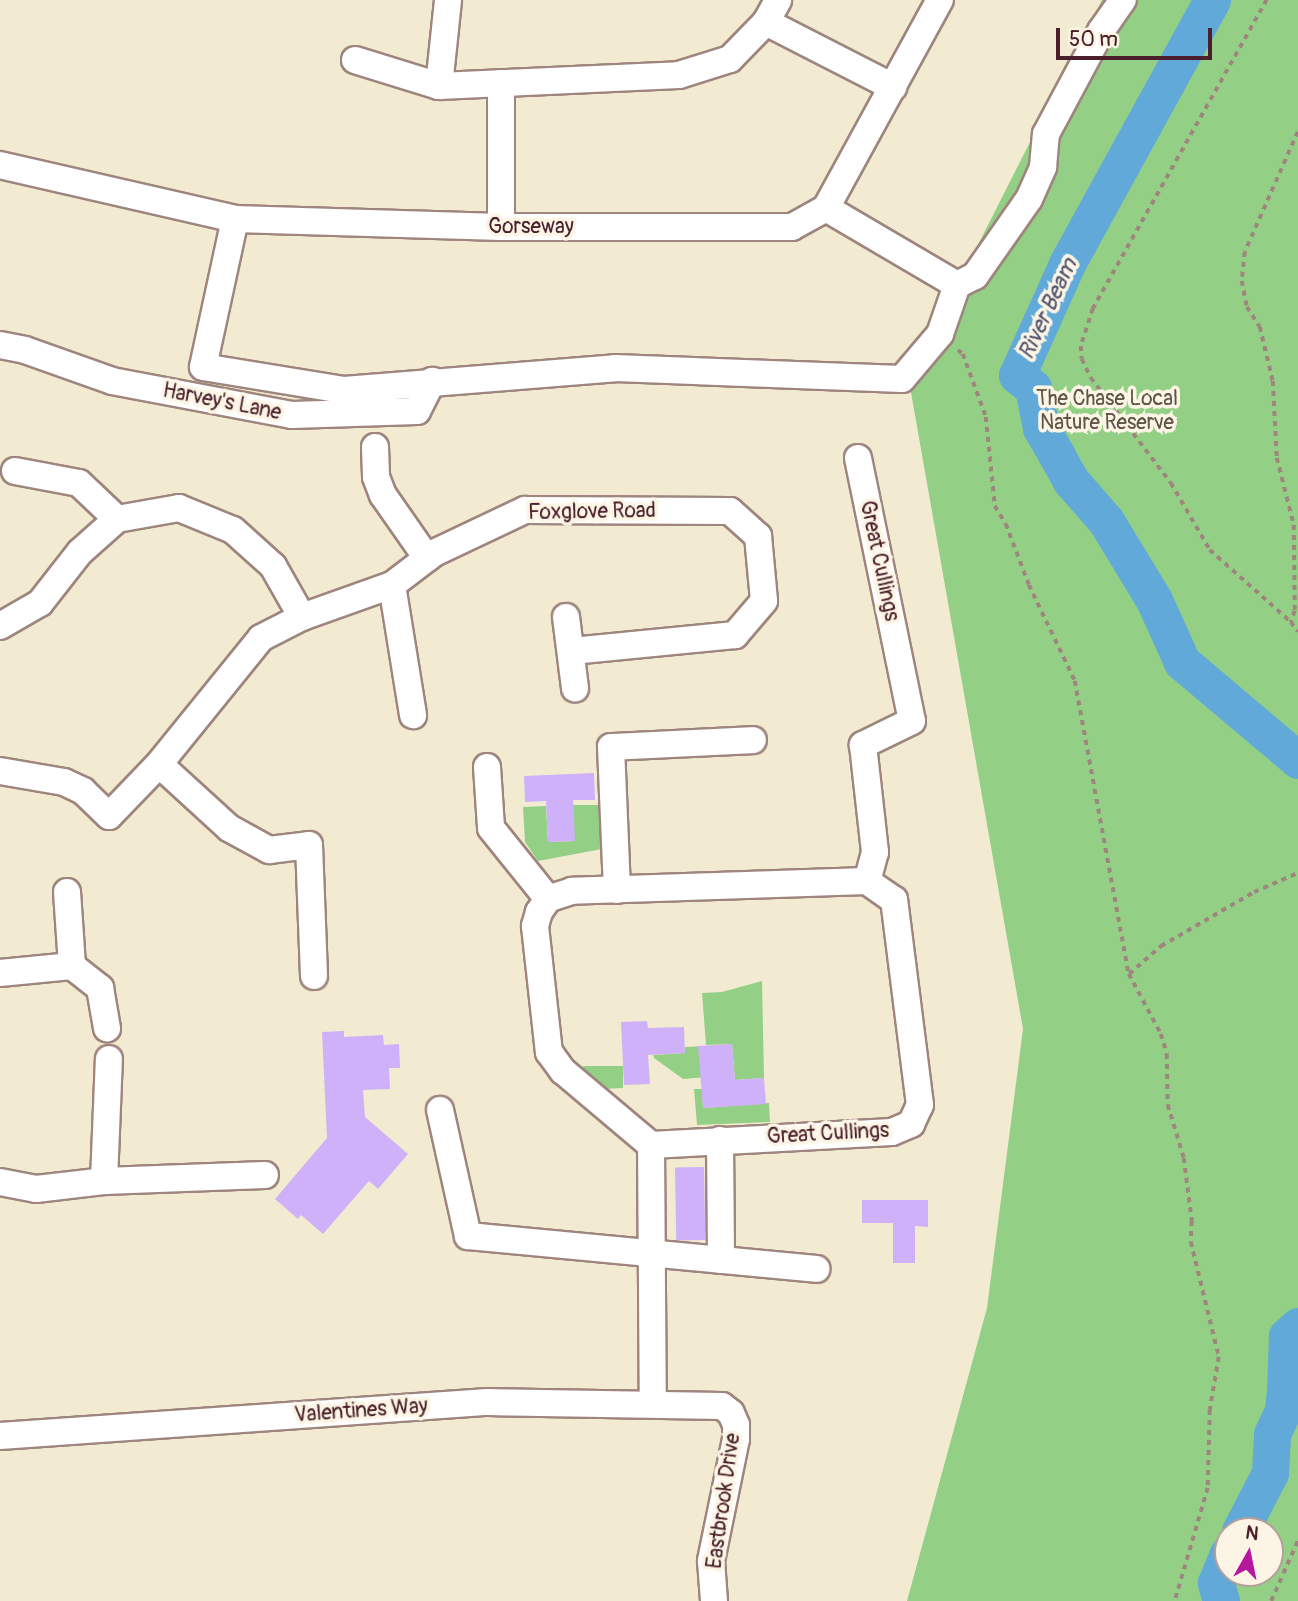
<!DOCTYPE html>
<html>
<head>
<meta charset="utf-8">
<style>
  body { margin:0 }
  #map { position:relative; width:1298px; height:1601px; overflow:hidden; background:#f2ebd1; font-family:Pangolin,sans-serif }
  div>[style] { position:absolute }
  .green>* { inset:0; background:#93d085 }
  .river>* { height:37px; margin:-18.5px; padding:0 18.5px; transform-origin:18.5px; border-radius:18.5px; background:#61a9d8 }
  .building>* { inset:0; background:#ceb1f9; transform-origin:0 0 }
  .path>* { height:3.5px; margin-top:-1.75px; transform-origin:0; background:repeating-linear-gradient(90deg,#9e857e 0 5px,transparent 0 10px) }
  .roads { filter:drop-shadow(2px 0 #9e857e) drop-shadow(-2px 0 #9e857e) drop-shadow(0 2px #9e857e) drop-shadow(0 -2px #9e857e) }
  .minor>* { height:26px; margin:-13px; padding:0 13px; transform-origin:13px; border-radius:13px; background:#fff }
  span { translate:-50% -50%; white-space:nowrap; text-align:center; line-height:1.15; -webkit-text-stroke:7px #fcf5e5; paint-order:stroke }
  .street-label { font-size:21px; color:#4a1f2b }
  .park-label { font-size:21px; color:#605446 }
  .water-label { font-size:23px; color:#535670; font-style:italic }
  .north { position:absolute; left:1214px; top:1517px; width:70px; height:70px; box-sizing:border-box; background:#fcf5e5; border:2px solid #b59f9b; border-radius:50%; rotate:9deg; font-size:19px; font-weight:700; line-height:28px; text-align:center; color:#4a1f2b }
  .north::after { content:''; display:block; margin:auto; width:24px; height:32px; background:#b5179e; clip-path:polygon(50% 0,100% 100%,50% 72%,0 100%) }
  .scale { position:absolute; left:1056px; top:28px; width:156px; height:32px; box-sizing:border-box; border:4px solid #4a1f2b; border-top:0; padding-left:9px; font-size:21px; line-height:24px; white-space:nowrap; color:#4a1f2b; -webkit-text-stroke:5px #fcf5e5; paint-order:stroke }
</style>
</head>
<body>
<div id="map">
  <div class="green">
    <div style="clip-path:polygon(evenodd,1102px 0,1298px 0,1298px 1601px,907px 1601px,987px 1308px,1023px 1029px,909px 381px,1102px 0,1228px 1531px,1270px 1531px,1270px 1573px,1228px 1573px,1228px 1531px)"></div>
    <div style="clip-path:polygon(573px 805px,600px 805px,602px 849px,538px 861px,525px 842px,523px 807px,546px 806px,548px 842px,574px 841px)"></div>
    <div style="clip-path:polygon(762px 981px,764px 1078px,735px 1080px,732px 1044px,706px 1045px,702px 993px,722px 992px)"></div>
    <div style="clip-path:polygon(706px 1046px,708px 1077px,683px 1079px,654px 1058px,653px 1055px,685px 1053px,685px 1047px)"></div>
    <div style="clip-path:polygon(584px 1066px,623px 1066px,623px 1088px,604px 1089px,581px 1068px)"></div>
    <div style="clip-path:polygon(694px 1089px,702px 1089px,703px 1108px,769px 1103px,770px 1122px,697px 1125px)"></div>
  </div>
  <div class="river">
    <div style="left:1212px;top:0;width:301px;rotate:118.8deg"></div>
    <div style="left:1067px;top:264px;width:122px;rotate:114.2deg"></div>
    <div style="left:1017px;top:375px;width:21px;rotate:39deg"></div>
    <div style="left:1033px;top:388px;width:41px;rotate:78.7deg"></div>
    <div style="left:1041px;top:428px;width:30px;rotate:60deg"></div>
    <div style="left:1056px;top:454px;width:31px;rotate:61deg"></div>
    <div style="left:1071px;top:481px;width:53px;rotate:48.8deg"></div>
    <div style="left:1106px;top:521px;width:92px;rotate:58.7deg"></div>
    <div style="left:1154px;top:600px;width:68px;rotate:65.7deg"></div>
    <div style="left:1182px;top:662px;width:152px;rotate:40.2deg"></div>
    <div style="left:1240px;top:1531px;width:65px;rotate:-62.7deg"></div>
    <div style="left:1270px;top:1473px;width:39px;rotate:-87deg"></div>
    <div style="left:1272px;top:1434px;width:26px;rotate:-65deg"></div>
    <div style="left:1283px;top:1410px;width:18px;rotate:-84deg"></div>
    <div style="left:1285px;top:1392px;width:56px;rotate:-88deg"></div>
    <div style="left:1287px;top:1336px;width:15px;rotate:-42deg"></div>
    <div style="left:1221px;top:1601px;width:19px;rotate:-106deg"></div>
    <div style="left:1216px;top:1583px;width:31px;rotate:-68deg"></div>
  </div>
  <div class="building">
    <div style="clip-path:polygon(594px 773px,595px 800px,573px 800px,575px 841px,548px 842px,546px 801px,525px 802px,524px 776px)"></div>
    <div style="clip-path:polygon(647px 1021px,648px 1028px,684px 1027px,685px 1053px,648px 1055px,650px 1084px,624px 1085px,621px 1022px)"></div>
    <div style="clip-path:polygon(344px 1031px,344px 1037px,383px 1035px,384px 1045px,399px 1044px,400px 1068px,389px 1068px,390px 1089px,363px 1090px,365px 1117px,408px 1154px,378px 1189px,369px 1181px,323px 1234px,301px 1215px,298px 1219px,275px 1199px,327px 1138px,322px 1032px)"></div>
    <div style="clip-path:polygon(732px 1044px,735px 1080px,764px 1078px,766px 1104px,703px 1108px,698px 1046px)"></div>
    <div style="left:704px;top:1167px;width:73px;height:29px;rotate:89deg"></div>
    <div style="clip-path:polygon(862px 1200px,928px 1200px,928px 1227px,915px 1226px,915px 1263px,893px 1263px,893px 1223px,862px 1223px)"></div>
  </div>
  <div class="path">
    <div style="left:1267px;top:0;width:355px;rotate:119.4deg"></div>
    <div style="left:1093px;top:309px;width:39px;rotate:108deg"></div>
    <div style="left:1081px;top:346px;width:13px;rotate:86deg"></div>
    <div style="left:1082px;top:359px;width:21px;rotate:65deg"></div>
    <div style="left:1091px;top:378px;width:132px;rotate:52.7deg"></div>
    <div style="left:1171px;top:483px;width:78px;rotate:59.8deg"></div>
    <div style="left:1210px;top:550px;width:108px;rotate:41.6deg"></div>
    <div style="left:1298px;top:132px;width:131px;rotate:113.8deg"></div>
    <div style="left:1245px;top:252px;width:29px;rotate:96deg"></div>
    <div style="left:1242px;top:281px;width:26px;rotate:79deg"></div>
    <div style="left:1247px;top:307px;width:24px;rotate:57deg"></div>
    <div style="left:1260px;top:327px;width:56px;rotate:76.5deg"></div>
    <div style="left:1273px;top:381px;width:77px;rotate:87deg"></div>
    <div style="left:1277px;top:458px;width:69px;rotate:75.8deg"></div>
    <div style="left:1294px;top:525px;width:86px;rotate:89.3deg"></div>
    <div style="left:1295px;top:611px;width:12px;rotate:110deg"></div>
    <div style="left:1291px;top:622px;width:12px;rotate:55deg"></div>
    <div style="left:958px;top:350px;width:6px;rotate:39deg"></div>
    <div style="left:963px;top:354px;width:67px;rotate:69.9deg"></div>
    <div style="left:986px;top:417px;width:89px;rotate:84.2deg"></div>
    <div style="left:995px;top:506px;width:21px;rotate:59deg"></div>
    <div style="left:1006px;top:524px;width:65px;rotate:69.3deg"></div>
    <div style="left:1029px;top:585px;width:106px;rotate:64.4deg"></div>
    <div style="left:1075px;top:681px;width:298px;rotate:79.6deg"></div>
    <div style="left:1129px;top:974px;width:68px;rotate:61.9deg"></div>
    <div style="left:1161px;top:1034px;width:21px;rotate:73deg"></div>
    <div style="left:1167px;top:1054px;width:51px;rotate:88.9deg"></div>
    <div style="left:1168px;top:1105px;width:55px;rotate:73.2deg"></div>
    <div style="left:1184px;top:1158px;width:64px;rotate:82.8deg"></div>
    <div style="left:1192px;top:1221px;width:21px;rotate:93deg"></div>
    <div style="left:1191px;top:1242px;width:118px;rotate:76.3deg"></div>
    <div style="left:1219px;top:1357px;width:54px;rotate:99.6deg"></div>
    <div style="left:1210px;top:1410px;width:78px;rotate:91.5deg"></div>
    <div style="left:1208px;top:1488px;width:118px;rotate:106.3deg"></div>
    <div style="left:1129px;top:974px;width:43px;rotate:-41.2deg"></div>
    <div style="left:1161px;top:946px;width:108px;rotate:-30.1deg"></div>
    <div style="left:1254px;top:892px;width:48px;rotate:-23.4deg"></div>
    <div style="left:1271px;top:1601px;width:67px;rotate:-66.1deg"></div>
  </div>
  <div class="roads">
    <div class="minor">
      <div style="left:766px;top:22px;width:143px;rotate:27.1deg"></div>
      <div style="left:355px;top:60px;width:88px;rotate:17.2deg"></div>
      <div style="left:439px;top:86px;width:240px;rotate:-2.6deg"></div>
      <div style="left:679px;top:75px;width:53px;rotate:-17.4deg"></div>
      <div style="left:730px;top:59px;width:52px;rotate:-45.8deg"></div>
      <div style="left:766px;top:22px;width:25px;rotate:-61deg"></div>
      <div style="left:501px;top:83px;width:144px;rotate:90deg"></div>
      <div style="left:439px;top:86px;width:86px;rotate:-84deg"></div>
      <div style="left:0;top:165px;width:241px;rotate:12.9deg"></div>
      <div style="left:235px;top:219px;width:266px;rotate:1.7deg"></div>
      <div style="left:501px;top:227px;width:291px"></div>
      <div style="left:792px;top:227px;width:39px;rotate:-29deg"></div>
      <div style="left:826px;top:208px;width:237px;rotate:-61.3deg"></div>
      <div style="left:826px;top:208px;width:152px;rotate:30.4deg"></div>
      <div style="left:235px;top:219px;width:151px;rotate:102.2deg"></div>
      <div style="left:203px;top:367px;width:143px;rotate:9.3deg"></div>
      <div style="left:344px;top:390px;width:272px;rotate:-4.6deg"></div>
      <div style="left:615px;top:368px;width:287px;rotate:2.2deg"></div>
      <div style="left:902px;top:379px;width:59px;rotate:-49.8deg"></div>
      <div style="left:940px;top:334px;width:52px;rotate:-70.9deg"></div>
      <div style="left:957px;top:285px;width:20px;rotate:-27deg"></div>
      <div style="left:975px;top:276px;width:94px;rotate:-55deg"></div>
      <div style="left:1029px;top:199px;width:35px;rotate:-66deg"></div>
      <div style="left:1043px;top:167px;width:33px;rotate:-85deg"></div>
      <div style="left:1046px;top:134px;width:117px;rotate:-61.9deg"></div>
      <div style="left:1101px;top:31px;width:38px;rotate:-55deg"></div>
      <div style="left:0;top:345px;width:25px;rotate:11deg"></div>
      <div style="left:25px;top:350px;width:92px;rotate:19.6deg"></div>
      <div style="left:112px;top:381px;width:183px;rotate:10.7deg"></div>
      <div style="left:292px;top:415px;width:125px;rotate:-1.8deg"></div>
      <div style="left:417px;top:411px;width:34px;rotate:-63deg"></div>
      <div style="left:375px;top:447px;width:30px;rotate:88deg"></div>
      <div style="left:376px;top:477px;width:19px;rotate:69deg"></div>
      <div style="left:383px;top:495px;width:77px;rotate:55.1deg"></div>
      <div style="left:858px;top:458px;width:268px;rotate:78.4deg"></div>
      <div style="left:912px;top:721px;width:55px;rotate:153.9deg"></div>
      <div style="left:863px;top:745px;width:108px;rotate:83.6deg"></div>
      <div style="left:875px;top:852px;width:30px;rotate:105deg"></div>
      <div style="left:15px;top:471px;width:65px;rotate:10.6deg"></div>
      <div style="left:79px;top:483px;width:52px;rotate:43.5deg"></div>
      <div style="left:392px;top:585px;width:132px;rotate:80.8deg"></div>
      <div style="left:566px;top:617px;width:72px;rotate:82.8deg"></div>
      <div style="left:0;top:626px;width:46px;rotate:-29.9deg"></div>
      <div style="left:40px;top:603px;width:65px;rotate:-51.9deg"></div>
      <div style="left:80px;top:552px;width:50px;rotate:-41.7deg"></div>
      <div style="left:117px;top:519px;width:63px;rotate:-10.1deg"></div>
      <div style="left:179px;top:508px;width:58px;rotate:22.2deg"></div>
      <div style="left:233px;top:530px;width:54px;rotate:42deg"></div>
      <div style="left:273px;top:566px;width:59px;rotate:60.4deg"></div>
      <div style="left:159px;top:764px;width:95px;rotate:42.4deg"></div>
      <div style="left:229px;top:828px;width:46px;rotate:28.8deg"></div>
      <div style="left:269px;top:850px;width:40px;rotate:-7.1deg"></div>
      <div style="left:309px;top:845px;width:131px;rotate:87.8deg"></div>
      <div style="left:487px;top:767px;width:61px;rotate:86.2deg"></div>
      <div style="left:491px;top:828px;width:91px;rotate:51.2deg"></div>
      <div style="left:0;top:771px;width:65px;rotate:9.8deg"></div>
      <div style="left:64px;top:782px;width:21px;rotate:25deg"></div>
      <div style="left:83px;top:791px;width:36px;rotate:44deg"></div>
      <div style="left:109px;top:816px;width:72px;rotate:-46.1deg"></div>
      <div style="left:159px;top:764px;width:162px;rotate:-51deg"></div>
      <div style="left:261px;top:638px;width:46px;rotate:-27.1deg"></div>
      <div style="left:302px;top:617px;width:96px;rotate:-19.6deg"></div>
      <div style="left:392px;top:585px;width:53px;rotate:-37.3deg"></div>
      <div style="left:434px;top:553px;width:101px;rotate:-25.3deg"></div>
      <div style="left:525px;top:510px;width:205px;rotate:0.3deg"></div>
      <div style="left:730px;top:511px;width:38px;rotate:42deg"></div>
      <div style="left:758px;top:536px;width:65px;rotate:84.7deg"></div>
      <div style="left:764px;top:601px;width:45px;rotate:130.5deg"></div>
      <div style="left:735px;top:635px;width:164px;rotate:174.4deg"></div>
      <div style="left:617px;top:890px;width:143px;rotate:-92.4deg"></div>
      <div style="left:611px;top:747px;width:142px;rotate:-2.8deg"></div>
      <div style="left:67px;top:892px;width:74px;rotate:86.1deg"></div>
      <div style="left:0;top:973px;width:72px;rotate:-5.6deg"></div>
      <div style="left:72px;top:966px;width:36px;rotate:38deg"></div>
      <div style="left:100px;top:988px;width:41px;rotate:80.1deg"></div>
      <div style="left:440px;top:1110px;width:129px;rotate:77.5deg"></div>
      <div style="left:468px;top:1236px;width:350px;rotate:5.4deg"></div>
      <div style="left:720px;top:1140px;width:120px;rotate:89.5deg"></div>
      <div style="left:651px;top:1145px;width:241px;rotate:-3.1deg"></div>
      <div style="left:892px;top:1132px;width:21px;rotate:-23deg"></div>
      <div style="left:911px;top:1124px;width:21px;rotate:-65deg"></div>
      <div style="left:920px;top:1105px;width:207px;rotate:-97.2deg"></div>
      <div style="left:894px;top:900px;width:33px;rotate:-145deg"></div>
      <div style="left:867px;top:881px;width:295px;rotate:178.1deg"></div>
      <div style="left:572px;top:891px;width:25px;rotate:162deg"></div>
      <div style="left:548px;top:899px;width:16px;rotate:125deg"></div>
      <div style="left:539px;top:912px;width:15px;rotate:106deg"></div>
      <div style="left:535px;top:926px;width:127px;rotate:83.7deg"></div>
      <div style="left:549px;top:1052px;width:24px;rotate:54deg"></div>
      <div style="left:563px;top:1071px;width:115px;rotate:40.1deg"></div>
      <div style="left:651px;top:1145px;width:258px;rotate:89.6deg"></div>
      <div style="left:104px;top:1181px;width:122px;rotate:-87.7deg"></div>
      <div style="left:0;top:1182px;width:37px;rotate:11deg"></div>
      <div style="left:36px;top:1189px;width:68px;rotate:-6.7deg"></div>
      <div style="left:104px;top:1181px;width:161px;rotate:-2.1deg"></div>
      <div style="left:0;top:1436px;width:489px;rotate:-4deg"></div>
      <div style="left:488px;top:1402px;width:234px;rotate:1deg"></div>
      <div style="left:722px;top:1406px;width:11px;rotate:38deg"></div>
      <div style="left:731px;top:1413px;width:13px;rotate:67deg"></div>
      <div style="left:736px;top:1425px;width:14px;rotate:90deg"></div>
      <div style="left:736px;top:1439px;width:125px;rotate:101.6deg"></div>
      <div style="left:711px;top:1561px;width:40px;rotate:85.7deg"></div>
    </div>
  </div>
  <div class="street-label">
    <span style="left:531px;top:227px">Gorseway</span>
    <span style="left:222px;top:402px;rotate:11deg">Harvey's Lane</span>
    <span style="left:592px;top:512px;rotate:-1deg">Foxglove Road</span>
    <span style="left:879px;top:561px;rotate:78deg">Great Cullings</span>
    <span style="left:828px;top:1134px;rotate:-3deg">Great Cullings</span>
    <span style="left:361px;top:1411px;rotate:-4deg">Valentines Way</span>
    <span style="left:724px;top:1501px;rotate:-82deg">Eastbrook Drive</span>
  </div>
  <div class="park-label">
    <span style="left:1107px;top:411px">The Chase Local<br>Nature Reserve</span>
  </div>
  <div class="water-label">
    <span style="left:1048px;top:309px;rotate:-65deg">River Beam</span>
  </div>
  <div class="north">N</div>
  <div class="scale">50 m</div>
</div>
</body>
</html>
